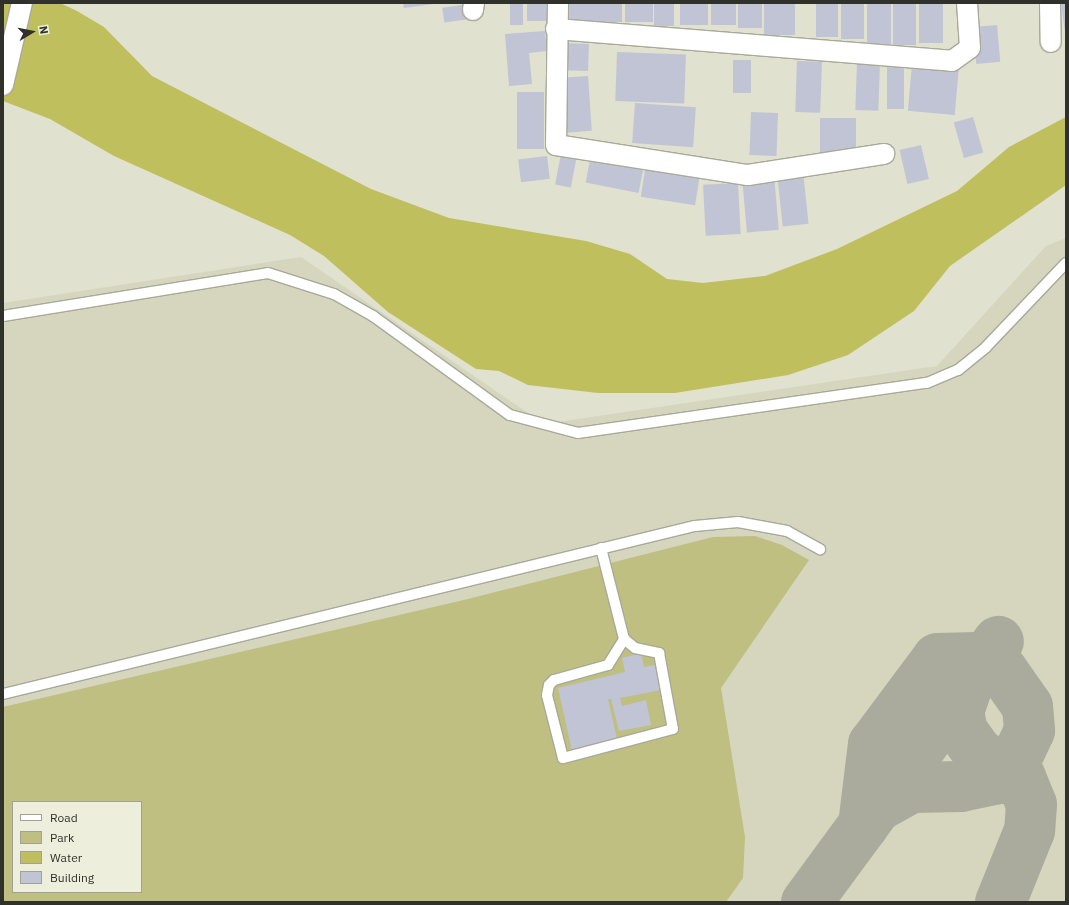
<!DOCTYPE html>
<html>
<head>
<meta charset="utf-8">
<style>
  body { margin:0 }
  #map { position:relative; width:1069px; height:905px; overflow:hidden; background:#e0e1cf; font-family:"IBM Plex Sans",sans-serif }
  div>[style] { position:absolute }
  .built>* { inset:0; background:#d5d6bd }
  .green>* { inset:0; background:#bebf80 }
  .water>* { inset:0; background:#bfbf5e }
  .taxiway>* { height:51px; margin:-25.5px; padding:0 25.5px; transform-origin:25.5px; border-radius:25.5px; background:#aaab9c }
  .building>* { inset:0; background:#c0c4d4; transform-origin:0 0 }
  .roads { filter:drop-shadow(1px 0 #a8a999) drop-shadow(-1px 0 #a8a999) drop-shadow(0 1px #a8a999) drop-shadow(0 -1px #a8a999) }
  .lane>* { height:10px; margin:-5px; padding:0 5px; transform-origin:5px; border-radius:5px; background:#fff }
  .street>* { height:20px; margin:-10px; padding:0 10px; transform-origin:10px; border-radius:10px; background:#fff }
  span { translate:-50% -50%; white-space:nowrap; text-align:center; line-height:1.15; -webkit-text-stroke:3px #edeedc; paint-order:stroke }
  .frame { position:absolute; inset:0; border:4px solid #30312a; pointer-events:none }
  .legend { position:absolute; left:12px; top:801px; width:130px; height:92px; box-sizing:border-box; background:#edeedc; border:1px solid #a1a295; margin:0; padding:5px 7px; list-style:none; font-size:12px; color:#30312a }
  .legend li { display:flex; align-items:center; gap:8px; height:20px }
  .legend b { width:20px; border:1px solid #a1a295 }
  .north { position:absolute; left:12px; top:12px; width:40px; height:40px; -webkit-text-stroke:3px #edeedc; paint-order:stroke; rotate:80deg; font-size:11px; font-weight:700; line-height:16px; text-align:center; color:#30312a }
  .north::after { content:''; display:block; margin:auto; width:14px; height:18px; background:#30312a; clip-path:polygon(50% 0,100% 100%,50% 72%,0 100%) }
</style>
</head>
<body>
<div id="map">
  <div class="built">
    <div style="clip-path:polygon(evenodd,1066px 238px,1066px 902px,3px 902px,3px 303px,301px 257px,544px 424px,937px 366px,1046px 246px,1066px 238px,13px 802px,141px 802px,141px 892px,13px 892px,13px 802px)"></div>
  </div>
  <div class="green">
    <div style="clip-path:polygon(evenodd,755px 536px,782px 545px,809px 560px,721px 688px,745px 837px,743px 878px,726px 902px,3px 902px,3px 707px,468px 599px,713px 537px,755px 536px,13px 802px,141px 802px,141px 892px,13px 892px,13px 802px)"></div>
  </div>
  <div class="water">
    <div style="clip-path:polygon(3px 3px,60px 3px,77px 11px,104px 27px,152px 76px,371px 189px,449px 218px,586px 241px,630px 254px,667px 279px,703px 283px,765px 276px,837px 249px,957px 191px,1009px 147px,1066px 117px,1066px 185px,950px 266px,914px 311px,848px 355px,788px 375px,675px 393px,598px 393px,528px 385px,499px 371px,476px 369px,388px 312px,324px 256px,290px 235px,114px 156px,50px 119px,3px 101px)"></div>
  </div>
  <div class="taxiway">
    <div style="left:967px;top:685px;width:28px;rotate:109deg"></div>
    <div style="left:958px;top:711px;width:20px;rotate:79deg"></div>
    <div style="left:962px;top:731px;width:29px;rotate:54deg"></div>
    <div style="left:979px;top:754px;width:47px;rotate:29.3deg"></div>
    <div style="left:1020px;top:777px;width:29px;rotate:68deg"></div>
    <div style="left:1031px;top:804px;width:26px;rotate:94deg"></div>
    <div style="left:1029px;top:830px;width:78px;rotate:111.9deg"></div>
    <div style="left:863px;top:825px;width:82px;rotate:-83deg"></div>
    <div style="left:873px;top:744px;width:107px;rotate:-53.3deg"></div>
    <div style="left:937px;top:658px;width:40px;rotate:-1.4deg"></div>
    <div style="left:977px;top:657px;width:27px;rotate:27deg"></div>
    <div style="left:1001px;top:669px;width:45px;rotate:54.9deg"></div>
    <div style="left:1027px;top:706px;width:24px;rotate:85deg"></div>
    <div style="left:1029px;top:730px;width:38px;rotate:115deg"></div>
    <div style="left:1013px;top:764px;width:21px;rotate:137deg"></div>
    <div style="left:998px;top:778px;width:38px;rotate:168deg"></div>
    <div style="left:961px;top:786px;width:50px;rotate:178.9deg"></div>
    <div style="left:911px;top:787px;width:39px;rotate:151deg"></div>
    <div style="left:806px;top:902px;width:324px;rotate:-53.7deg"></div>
  </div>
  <div class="building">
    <div style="clip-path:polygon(403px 3px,433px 3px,434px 4px,404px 8px)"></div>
    <div style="left:510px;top:3px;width:13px;height:22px"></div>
    <div style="left:527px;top:3px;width:28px;height:18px"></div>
    <div style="left:567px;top:3px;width:55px;height:19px"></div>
    <div style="left:625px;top:3px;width:28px;height:19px"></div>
    <div style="left:654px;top:3px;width:20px;height:23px"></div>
    <div style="left:680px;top:3px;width:28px;height:22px"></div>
    <div style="left:711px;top:3px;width:25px;height:22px"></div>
    <div style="left:738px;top:3px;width:24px;height:25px"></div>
    <div style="left:764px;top:3px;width:31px;height:32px"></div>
    <div style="left:816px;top:3px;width:22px;height:34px"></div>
    <div style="left:841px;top:3px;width:23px;height:36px"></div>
    <div style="left:867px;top:3px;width:24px;height:41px"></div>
    <div style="left:893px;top:3px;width:23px;height:42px"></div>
    <div style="left:919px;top:3px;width:24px;height:40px"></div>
    <div style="clip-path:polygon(1061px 3px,1066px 3px,1066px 32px,1065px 32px)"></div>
    <div style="left:469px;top:4px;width:15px;height:27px;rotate:82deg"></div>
    <div style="left:997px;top:25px;width:37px;height:24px;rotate:85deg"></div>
    <div style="clip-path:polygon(545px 31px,547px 51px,529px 53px,532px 84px,509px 86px,505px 34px)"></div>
    <div style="left:558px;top:43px;width:31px;height:27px;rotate:2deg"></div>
    <div style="left:617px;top:52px;width:69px;height:49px;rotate:2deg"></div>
    <div style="left:733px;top:60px;width:18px;height:33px"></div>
    <div style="left:797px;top:61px;width:25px;height:51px;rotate:2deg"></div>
    <div style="left:857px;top:62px;width:23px;height:48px;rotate:2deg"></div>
    <div style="left:887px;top:64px;width:17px;height:45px"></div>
    <div style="left:912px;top:64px;width:47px;height:47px;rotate:5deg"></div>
    <div style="left:588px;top:76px;width:55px;height:26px;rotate:86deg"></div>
    <div style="left:517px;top:92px;width:27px;height:57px"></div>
    <div style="left:635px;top:103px;width:61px;height:40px;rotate:4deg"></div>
    <div style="left:751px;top:112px;width:27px;height:43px;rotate:2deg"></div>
    <div style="left:973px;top:117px;width:37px;height:20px;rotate:74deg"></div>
    <div style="left:820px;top:118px;width:36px;height:37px"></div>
    <div style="left:921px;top:145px;width:35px;height:22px;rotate:77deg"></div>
    <div style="left:561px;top:154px;width:16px;height:31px;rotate:11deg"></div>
    <div style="left:547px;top:156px;width:23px;height:29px;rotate:83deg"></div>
    <div style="left:590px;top:160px;width:54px;height:23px;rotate:11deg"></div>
    <div style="left:645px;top:170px;width:55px;height:27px;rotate:9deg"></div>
    <div style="left:803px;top:171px;width:53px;height:26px;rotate:84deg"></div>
    <div style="left:774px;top:175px;width:55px;height:32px;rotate:85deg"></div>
    <div style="left:738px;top:183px;width:51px;height:35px;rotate:87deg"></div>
    <div style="clip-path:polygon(641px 653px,644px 667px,655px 665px,661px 690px,620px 698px,622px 706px,646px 700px,651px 725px,619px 731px,611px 699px,608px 699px,617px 739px,572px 751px,558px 688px,625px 672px,622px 658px)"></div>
  </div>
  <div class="roads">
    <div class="lane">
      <div style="left:3px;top:316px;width:268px;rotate:-9.2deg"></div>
      <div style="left:268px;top:273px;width:69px;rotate:17.7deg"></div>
      <div style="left:334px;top:294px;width:45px;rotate:29.4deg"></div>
      <div style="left:373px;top:316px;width:169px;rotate:35.9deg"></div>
      <div style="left:510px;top:415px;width:70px;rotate:14.8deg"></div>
      <div style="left:578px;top:433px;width:353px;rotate:-8.2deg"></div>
      <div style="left:927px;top:383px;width:34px;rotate:-23deg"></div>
      <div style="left:958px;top:370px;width:36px;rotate:-39deg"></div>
      <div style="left:986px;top:347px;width:116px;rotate:-46.4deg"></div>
      <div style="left:601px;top:548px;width:94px;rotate:75.8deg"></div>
      <div style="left:624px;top:639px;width:14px;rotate:39deg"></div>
      <div style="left:635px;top:648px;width:25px;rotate:12deg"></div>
      <div style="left:659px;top:653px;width:77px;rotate:79.6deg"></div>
      <div style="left:673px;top:729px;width:114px;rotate:165.2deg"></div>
      <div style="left:563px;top:758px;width:65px;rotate:-104.3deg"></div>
      <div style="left:547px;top:695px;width:10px;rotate:-79deg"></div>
      <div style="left:549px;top:685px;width:7px;rotate:-45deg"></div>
      <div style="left:554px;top:680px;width:56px;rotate:-15.5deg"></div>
      <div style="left:608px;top:665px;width:31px;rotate:-58deg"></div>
      <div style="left:3px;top:694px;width:712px;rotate:-13.65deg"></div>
      <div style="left:695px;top:526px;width:43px;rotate:-5.3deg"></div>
      <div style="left:738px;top:522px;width:50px;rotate:10.4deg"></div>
      <div style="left:787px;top:531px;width:38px;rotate:29deg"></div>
    </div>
    <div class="street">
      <div style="left:558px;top:3px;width:142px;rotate:90.8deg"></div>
      <div style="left:556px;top:145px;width:194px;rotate:8.9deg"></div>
      <div style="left:748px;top:175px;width:138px;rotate:-8.8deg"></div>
      <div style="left:1050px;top:3px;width:39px;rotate:89deg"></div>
      <div style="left:473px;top:10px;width:7px;rotate:-82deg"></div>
      <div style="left:556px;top:29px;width:397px;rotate:4.6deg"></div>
      <div style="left:952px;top:61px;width:22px;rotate:-36deg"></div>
      <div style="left:970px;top:48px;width:45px;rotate:-93.8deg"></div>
      <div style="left:3px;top:85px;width:84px;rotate:-77deg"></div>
    </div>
  </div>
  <div class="frame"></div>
  <ul class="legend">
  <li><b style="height:5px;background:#fff"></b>Road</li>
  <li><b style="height:11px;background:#bebf80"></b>Park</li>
  <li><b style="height:11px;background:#bfbf5e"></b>Water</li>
  <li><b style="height:11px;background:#c0c4d4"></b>Building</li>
  </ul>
  <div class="north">N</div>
</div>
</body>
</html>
